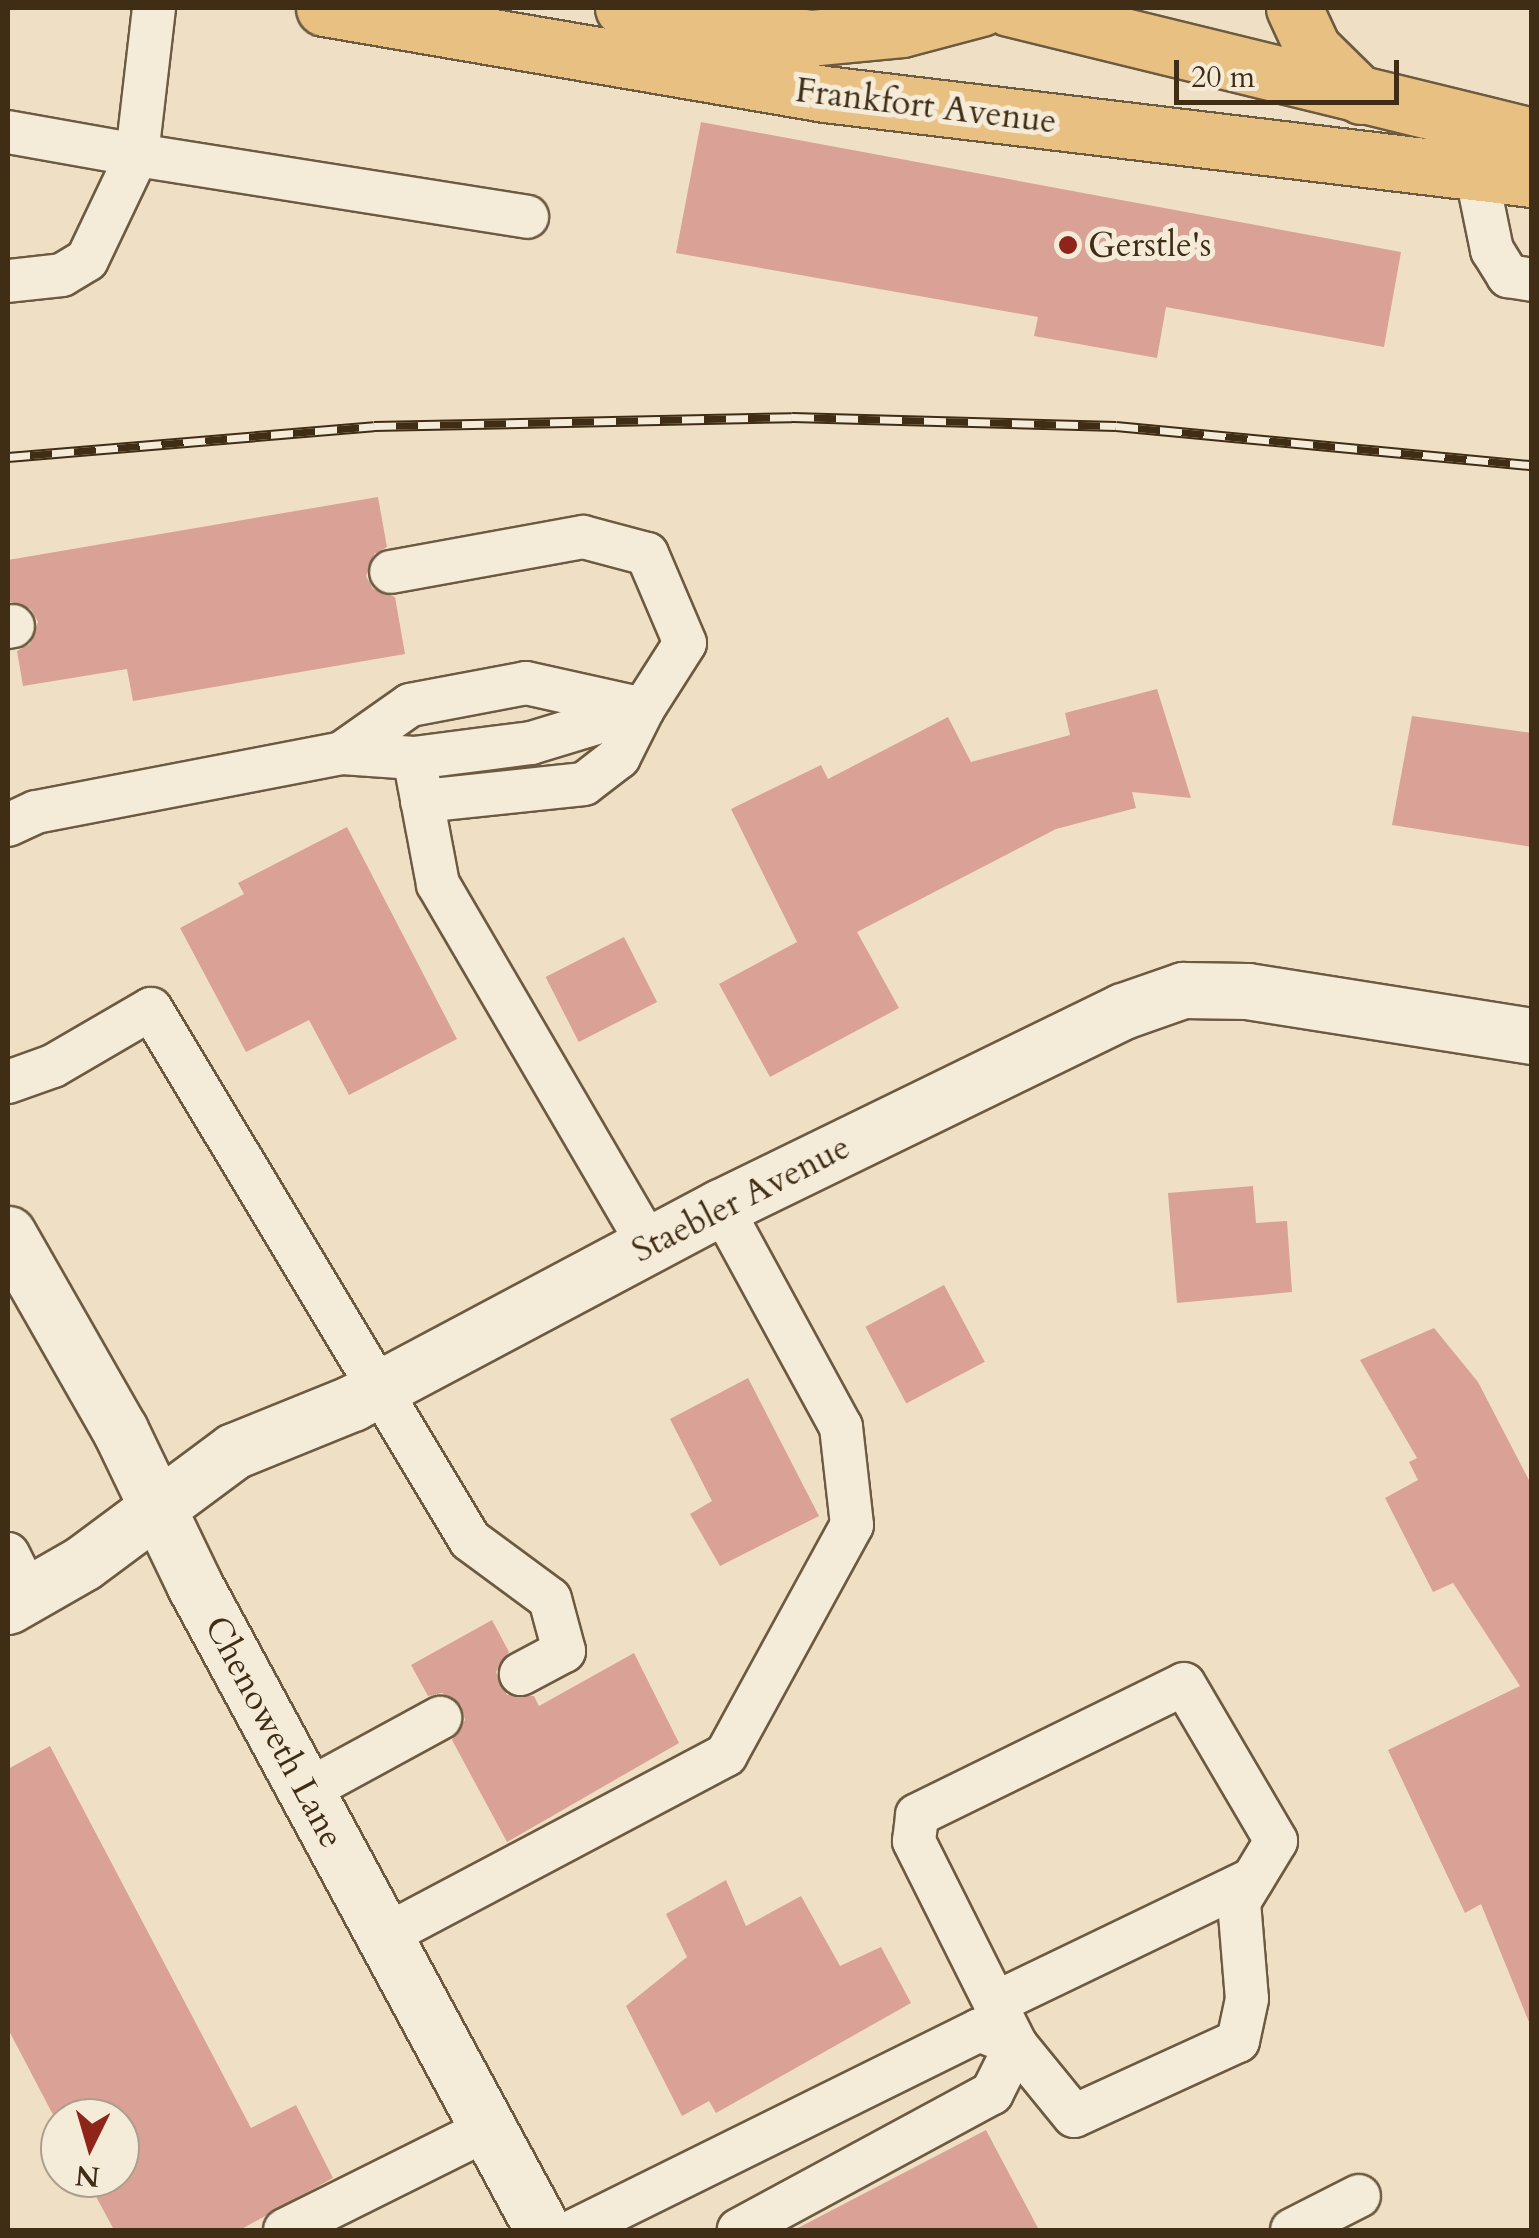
<!DOCTYPE html>
<html>
<head>
<meta charset="utf-8">
<style>
  body { margin:0 }
  #map { position:relative; width:1539px; height:2238px; overflow:hidden; background:#efe0c5; font-family:Cardo,serif }
  div>[style] { position:absolute }
  .building>* { inset:0; background:#daa196; transform-origin:0 0 }
  .roads { filter:drop-shadow(2px 0 #6c5a41) drop-shadow(-2px 0 #6c5a41) drop-shadow(0 2px #6c5a41) drop-shadow(0 -2px #6c5a41) }
  .service>* { height:42px; margin:-21px; padding:0 21px; transform-origin:21px; border-radius:21px; background:#f5ebd9 }
  .minor>* { height:55px; margin:-27.5px; padding:0 27.5px; transform-origin:27.5px; border-radius:27.5px; background:#f5ebd9 }
  .secondary>* { height:55px; margin:-27.5px; padding:0 27.5px; transform-origin:27.5px; border-radius:27.5px; background:#f5ebd9 }
  .primary>* { height:55px; margin:-27.5px; padding:0 27.5px; transform-origin:27.5px; border-radius:27.5px; background:#e8c082 }
  .rail>* { height:11px; margin-top:-5.5px; transform-origin:0; background:repeating-linear-gradient(90deg,#f5ebd9 0 22px,#402d15 0 44px); box-sizing:border-box; border-block:2px solid #402d15 }
  .dots>* { width:28px; height:28px; translate:-50% -50%; box-sizing:border-box; border:5px solid #f5ebd9; border-radius:50% }
  span { translate:-50% -50%; white-space:nowrap; text-align:center; line-height:1.15; -webkit-text-stroke:10px #f5ebd9; paint-order:stroke }
  .street-label { font-size:35px; color:#402d15 }
  .poi-label { font-size:35px; color:#402d15 }
  .left { translate:0 -50%; text-align:left }
  .frame { position:absolute; inset:0; border:10px solid #402d15; pointer-events:none }
  .north { position:absolute; left:40px; top:2098px; width:100px; height:100px; box-sizing:border-box; background:#f5ebd9; border:2px solid #ad9f8b; border-radius:50%; rotate:185deg; font-size:28px; font-weight:700; line-height:40px; text-align:center; color:#402d15 }
  .north::after { content:''; display:block; margin:auto; width:35px; height:45px; background:#8f2418; clip-path:polygon(50% 0,100% 100%,50% 72%,0 100%) }
  .scale { position:absolute; left:1174px; top:60px; width:225px; height:45px; box-sizing:border-box; border:5px solid #402d15; border-top:0; padding-left:12px; font-size:30px; line-height:35px; white-space:nowrap; color:#402d15; -webkit-text-stroke:8px #f5ebd9; paint-order:stroke }
</style>
</head>
<body>
<div id="map">
  <div class="building">
    <div style="clip-path:polygon(701px 122px,1401px 252px,1384px 347px,1166px 307px,1157px 358px,1034px 336px,1038px 317px,676px 253px)"></div>
    <div style="clip-path:polygon(378px 497px,387px 547px,374px 554px,366px 576px,373px 589px,395px 597px,405px 654px,133px 701px,127px 669px,23px 686px,17px 651px,30px 644px,38px 622px,31px 609px,9px 601px,8px 560px)"></div>
    <div style="clip-path:polygon(1157px 689px,1191px 798px,1132px 792px,1136px 808px,1056px 829px,857px 932px,899px 1008px,770px 1077px,719px 984px,797px 942px,731px 809px,821px 765px,828px 779px,948px 717px,971px 762px,1070px 735px,1065px 713px)"></div>
    <div style="clip-path:polygon(1412px 716px,1532px 733px,1532px 847px,1392px 825px)"></div>
    <div style="clip-path:polygon(347px 827px,457px 1039px,349px 1095px,309px 1020px,246px 1052px,180px 928px,244px 894px,238px 883px)"></div>
    <div style="left:624px;top:937px;width:73px;height:88px;rotate:63deg"></div>
    <div style="clip-path:polygon(1253px 1186px,1256px 1223px,1287px 1221px,1292px 1292px,1177px 1303px,1168px 1193px)"></div>
    <div style="left:944px;top:1285px;width:87px;height:89px;rotate:62deg"></div>
    <div style="clip-path:polygon(1434px 1328px,1478px 1382px,1532px 1486px,1529px 2022px,1481px 1904px,1465px 1913px,1388px 1750px,1520px 1686px,1453px 1583px,1433px 1592px,1385px 1498px,1418px 1480px,1409px 1462px,1417px 1458px,1360px 1360px)"></div>
    <div style="clip-path:polygon(748px 1378px,819px 1516px,720px 1566px,690px 1514px,712px 1501px,670px 1419px)"></div>
    <div style="clip-path:polygon(492px 1620px,509px 1652px,496px 1672px,507px 1695px,534px 1696px,539px 1706px,634px 1653px,679px 1743px,507px 1842px,452px 1740px,465px 1720px,461px 1705px,442px 1693px,428px 1696px,411px 1665px)"></div>
    <div style="clip-path:polygon(50px 1746px,251px 2128px,296px 2105px,333px 2178px,240px 2230px,114px 2230px,86px 2178px,120px 2178px,120px 2118px,60px 2118px,60px 2128px,8px 2029px,8px 1769px)"></div>
    <div style="clip-path:polygon(726px 1880px,746px 1926px,801px 1896px,840px 1966px,881px 1947px,911px 2003px,716px 2113px,709px 2101px,682px 2116px,626px 2006px,687px 1957px,666px 1914px)"></div>
    <div style="clip-path:polygon(986px 2130px,1039px 2230px,794px 2230px)"></div>
  </div>
  <div class="roads">
    <div class="service">
      <div style="left:8px;top:132px;width:131px;rotate:10.1deg"></div>
      <div style="left:137px;top:155px;width:148px;rotate:-83.4deg"></div>
      <div style="left:1477px;top:177px;width:75px;rotate:78.4deg"></div>
      <div style="left:1492px;top:250px;width:31px;rotate:58deg"></div>
      <div style="left:1508px;top:276px;width:24px;rotate:9deg"></div>
      <div style="left:8px;top:281px;width:54px;rotate:-6.3deg"></div>
      <div style="left:62px;top:275px;width:29px;rotate:-31deg"></div>
      <div style="left:87px;top:260px;width:116px;rotate:-64.5deg"></div>
      <div style="left:137px;top:155px;width:395px;rotate:9deg"></div>
      <div style="left:8px;top:627px;width:5px;rotate:-11deg"></div>
      <div style="left:342px;top:753px;width:83px;rotate:-35.2deg"></div>
      <div style="left:410px;top:705px;width:118px;rotate:-10.7deg"></div>
      <div style="left:526px;top:683px;width:120px;rotate:12.5deg"></div>
      <div style="left:643px;top:709px;width:54px;rotate:116.6deg"></div>
      <div style="left:619px;top:757px;width:44px;rotate:142.4deg"></div>
      <div style="left:584px;top:784px;width:163px;rotate:174deg"></div>
      <div style="left:417px;top:773px;width:113px;rotate:79.3deg"></div>
      <div style="left:438px;top:884px;width:418px;rotate:59.7deg"></div>
      <div style="left:8px;top:825px;width:31px;rotate:-25deg"></div>
      <div style="left:36px;top:812px;width:312px;rotate:-10.9deg"></div>
      <div style="left:342px;top:753px;width:72px;rotate:4deg"></div>
      <div style="left:414px;top:758px;width:118px;rotate:-7.3deg"></div>
      <div style="left:531px;top:743px;width:117px;rotate:-16.9deg"></div>
      <div style="left:643px;top:709px;width:78px;rotate:-57.5deg"></div>
      <div style="left:685px;top:643px;width:97px;rotate:-113.1deg"></div>
      <div style="left:647px;top:554px;width:66px;rotate:-165.1deg"></div>
      <div style="left:583px;top:537px;width:195px;rotate:169.7deg"></div>
      <div style="left:8px;top:1082px;width:48px;rotate:-19.6deg"></div>
      <div style="left:53px;top:1066px;width:113px;rotate:-30.2deg"></div>
      <div style="left:151px;top:1009px;width:619px;rotate:59deg"></div>
      <div style="left:470px;top:1540px;width:99px;rotate:36.4deg"></div>
      <div style="left:550px;top:1599px;width:54px;rotate:74.9deg"></div>
      <div style="left:564px;top:1651px;width:49px;rotate:151.9deg"></div>
      <div style="left:8px;top:1554px;width:45px;rotate:63.4deg"></div>
      <div style="left:1184px;top:1684px;width:182px;rotate:59.6deg"></div>
      <div style="left:1276px;top:1841px;width:71px;rotate:121.2deg"></div>
      <div style="left:1239px;top:1902px;width:97px;rotate:85.3deg"></div>
      <div style="left:1247px;top:1999px;width:43px;rotate:102.1deg"></div>
      <div style="left:1238px;top:2041px;width:180px;rotate:155.4deg"></div>
      <div style="left:1074px;top:2116px;width:92px;rotate:-129.2deg"></div>
      <div style="left:1016px;top:2045px;width:228px;rotate:-116.6deg"></div>
      <div style="left:914px;top:1841px;width:26px;rotate:-83deg"></div>
      <div style="left:917px;top:1815px;width:297px;rotate:-26.1deg"></div>
      <div style="left:306px;top:1791px;width:153px;rotate:-28.6deg"></div>
      <div style="left:384px;top:1936px;width:387px;rotate:-27.9deg"></div>
      <div style="left:726px;top:1755px;width:262px;rotate:-61.3deg"></div>
      <div style="left:852px;top:1525px;width:99px;rotate:-96.4deg"></div>
      <div style="left:841px;top:1427px;width:251px;rotate:-118.6deg"></div>
      <div style="left:995px;top:2003px;width:286px;rotate:-25.7deg"></div>
      <div style="left:285px;top:2230px;width:227px;rotate:-26.5deg"></div>
      <div style="left:575px;top:2230px;width:451px;rotate:-26.3deg"></div>
      <div style="left:979px;top:2030px;width:40px;rotate:22deg"></div>
      <div style="left:1016px;top:2045px;width:54px;rotate:116.6deg"></div>
      <div style="left:992px;top:2093px;width:288px;rotate:151.6deg"></div>
      <div style="left:1292px;top:2230px;width:75px;rotate:-26.9deg"></div>
    </div>
    <div class="minor">
      <div style="left:8px;top:1606px;width:86px;rotate:-29.8deg"></div>
      <div style="left:83px;top:1563px;width:188px;rotate:-36.6deg"></div>
      <div style="left:234px;top:1451px;width:127px;rotate:-22.1deg"></div>
      <div style="left:352px;top:1403px;width:418px;rotate:-28deg"></div>
      <div style="left:721px;top:1207px;width:447px;rotate:-26deg"></div>
      <div style="left:1123px;top:1011px;width:64px;rotate:-19.3deg"></div>
      <div style="left:1183px;top:990px;width:64px;rotate:0.9deg"></div>
      <div style="left:1247px;top:991px;width:289px;rotate:9deg"></div>
    </div>
    <div class="secondary">
      <div style="left:8px;top:1234px;width:226px;rotate:60.3deg"></div>
      <div style="left:120px;top:1430px;width:171px;rotate:64.3deg"></div>
      <div style="left:194px;top:1584px;width:734px;rotate:61.62deg"></div>
    </div>
    <div class="primary">
      <div style="left:324px;top:8px;width:508px;rotate:9.74deg"></div>
      <div style="left:825px;top:94px;width:712px;rotate:6.86deg"></div>
      <div style="left:623px;top:8px;width:189px;rotate:9.1deg"></div>
      <div style="left:810px;top:38px;width:92px;rotate:-5.6deg"></div>
      <div style="left:902px;top:29px;width:82px;rotate:-14.9deg"></div>
      <div style="left:1009px;top:8px;width:538px;rotate:13.75deg"></div>
      <div style="left:1294px;top:8px;width:45px;rotate:65.1deg"></div>
      <div style="left:1313px;top:49px;width:67px;rotate:44.4deg"></div>
    </div>
  </div>
  <div class="rail">
    <div style="left:8px;top:457px;width:367px;rotate:-4.8deg"></div>
    <div style="left:374px;top:426px;width:418px;rotate:-1.2deg"></div>
    <div style="left:792px;top:417px;width:324px;rotate:1.6deg"></div>
    <div style="left:1116px;top:426px;width:418px;rotate:5.4deg"></div>
  </div>
  <div class="dots">
    <div style="left:1068px;top:245px;background:#8f2418"></div>
  </div>
  <div class="street-label">
    <span style="left:926px;top:106px;rotate:7deg">Frankfort Avenue</span>
    <span style="left:741px;top:1199px;rotate:-27deg">Staebler Avenue</span>
    <span style="left:274px;top:1732px;rotate:62deg">Chenoweth Lane</span>
  </div>
  <div class="poi-label">
    <span class="left" style="left:1088px;top:245px">Gerstle's</span>
  </div>
  <div class="frame"></div>
  <div class="north">N</div>
  <div class="scale">20 m</div>
</div>
</body>
</html>
